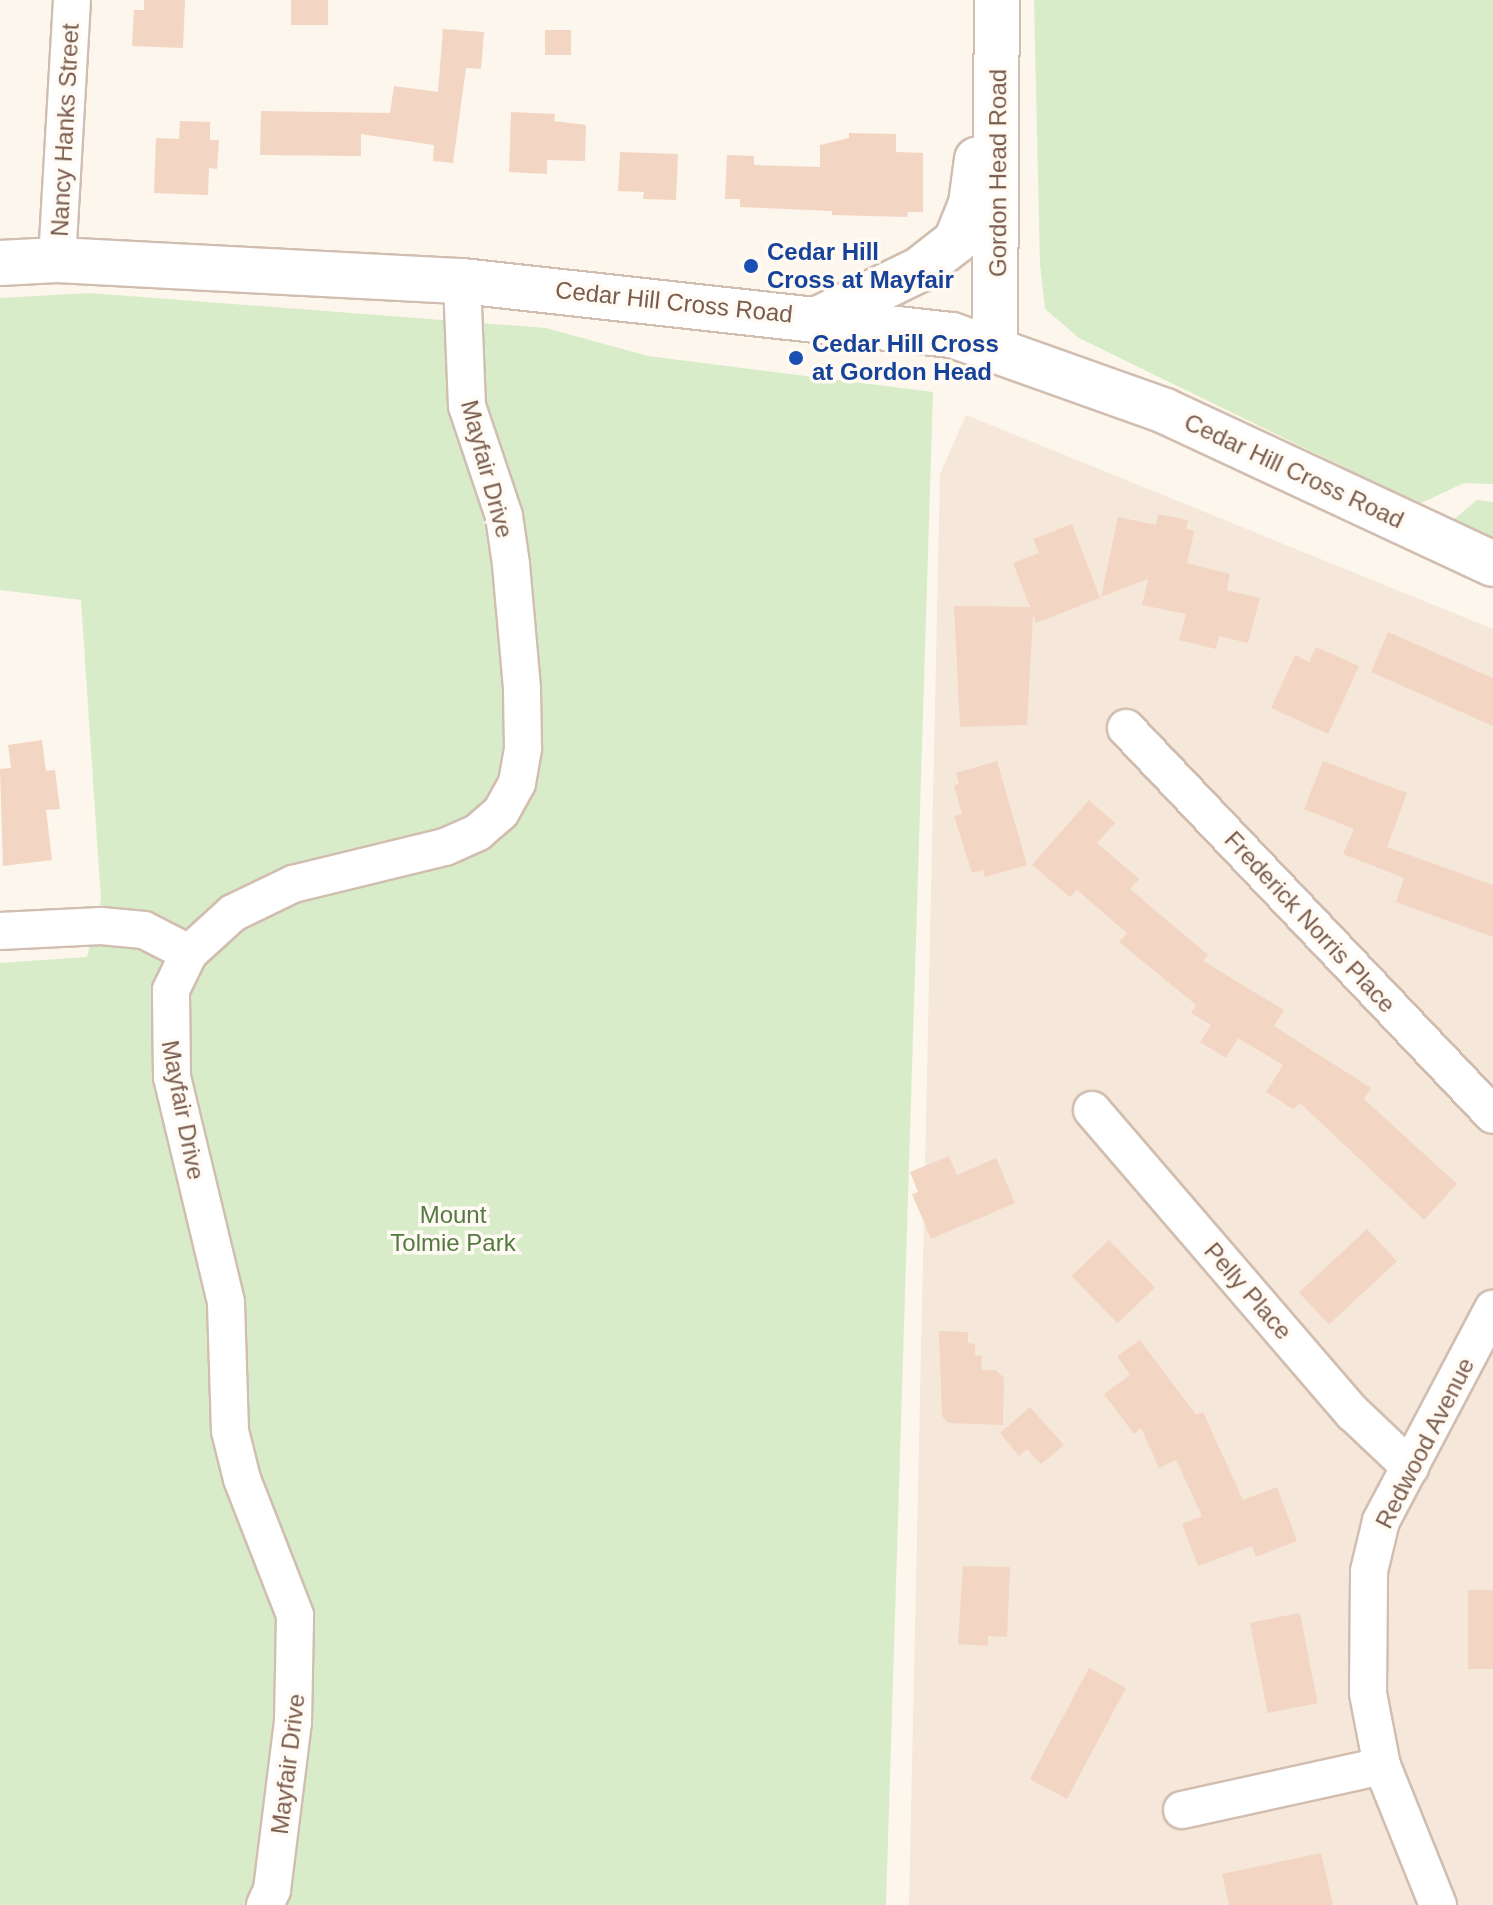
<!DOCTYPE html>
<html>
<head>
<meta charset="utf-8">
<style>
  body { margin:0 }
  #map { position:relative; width:1493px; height:1905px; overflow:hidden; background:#fdf6ec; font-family:Helvetica,sans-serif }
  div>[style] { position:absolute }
  .residential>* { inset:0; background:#f5e8da }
  .green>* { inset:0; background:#d8ecc9 }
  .building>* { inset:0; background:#f3d5c3; transform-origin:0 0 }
  .roads { filter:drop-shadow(2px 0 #d1beb0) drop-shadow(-2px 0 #d1beb0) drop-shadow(0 2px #d1beb0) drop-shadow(0 -2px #d1beb0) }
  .street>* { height:36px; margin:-18px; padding:0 18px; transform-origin:18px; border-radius:18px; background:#fff }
  .secondary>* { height:44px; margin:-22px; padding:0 22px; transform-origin:22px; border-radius:22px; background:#fff }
  .dots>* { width:22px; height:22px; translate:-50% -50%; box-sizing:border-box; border:4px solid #fffaf3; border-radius:50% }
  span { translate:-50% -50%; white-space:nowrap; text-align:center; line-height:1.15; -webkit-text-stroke:7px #fffaf3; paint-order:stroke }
  .street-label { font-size:24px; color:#7a5c4d }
  .transit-label { font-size:24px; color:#164399; font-weight:700 }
  .left { translate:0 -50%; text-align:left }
  .park-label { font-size:24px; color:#537a41 }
</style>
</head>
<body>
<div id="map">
  <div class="residential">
    <div style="clip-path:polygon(966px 415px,1493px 629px,1493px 1905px,909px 1905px,940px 474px)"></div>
  </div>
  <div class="green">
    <div style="clip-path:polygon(1034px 0,1493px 0,1493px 484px,1464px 483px,1419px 504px,1079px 338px,1045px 309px,1040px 264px)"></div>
    <div style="clip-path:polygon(90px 293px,546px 328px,648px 356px,933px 392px,886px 1905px,0 1905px,0 963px,87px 957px,101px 900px,81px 600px,0 590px,0 298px)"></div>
    <div style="clip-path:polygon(1477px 500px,1493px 502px,1493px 540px,1453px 520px)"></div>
  </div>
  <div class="building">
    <div style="clip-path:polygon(144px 0,185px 0,183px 48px,132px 46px,134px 10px,144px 10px)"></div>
    <div style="left:291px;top:0;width:37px;height:25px"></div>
    <div style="clip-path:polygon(443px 29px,484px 32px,481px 69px,466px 68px,453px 163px,433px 161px,434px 145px,361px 134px,361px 156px,260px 155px,261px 111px,390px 113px,394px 86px,438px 92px)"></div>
    <div style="left:545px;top:30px;width:26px;height:25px"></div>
    <div style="clip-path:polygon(511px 112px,555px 114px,554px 121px,586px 125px,585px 161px,547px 160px,547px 174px,509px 172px)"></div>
    <div style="clip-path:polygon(180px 121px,210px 122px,210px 140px,219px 140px,217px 169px,209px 168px,208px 195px,154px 193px,156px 138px,179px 139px)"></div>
    <div style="clip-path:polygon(849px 133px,896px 134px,896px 152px,923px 153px,923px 212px,908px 212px,907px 217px,832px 215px,832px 211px,740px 207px,740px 199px,725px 199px,727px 155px,754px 156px,754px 165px,820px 167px,820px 145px,849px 138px)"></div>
    <div style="clip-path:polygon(620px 152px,678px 154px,676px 200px,643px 199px,644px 192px,618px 191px)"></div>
    <div style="clip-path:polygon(1158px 514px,1188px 520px,1186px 529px,1194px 531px,1187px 563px,1230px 574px,1227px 590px,1260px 598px,1248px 643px,1219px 636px,1216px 649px,1179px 640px,1186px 614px,1142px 605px,1148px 579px,1101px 597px,1118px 517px,1156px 525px)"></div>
    <div style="clip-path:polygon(1072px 524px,1100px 598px,1036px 623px,1033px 615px,1027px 725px,960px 727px,954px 606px,1030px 607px,1013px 563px,1039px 553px,1033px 539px)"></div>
    <div style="clip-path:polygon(1388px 632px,1493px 678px,1493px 726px,1371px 672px)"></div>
    <div style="clip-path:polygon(1316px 647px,1359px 666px,1328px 734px,1271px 708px,1295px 655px,1309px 662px)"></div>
    <div style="clip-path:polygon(42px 740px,46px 771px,55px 770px,60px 809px,46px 810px,52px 860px,3px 866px,0 769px,11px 768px,8px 745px)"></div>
    <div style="clip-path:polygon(997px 761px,1027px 865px,985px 877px,983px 870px,972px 873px,954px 816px,962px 814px,954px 785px,959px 784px,956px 773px)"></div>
    <div style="clip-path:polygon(1323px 761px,1407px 793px,1387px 847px,1493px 885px,1493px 937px,1396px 902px,1404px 878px,1343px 854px,1354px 829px,1304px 809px)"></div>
    <div style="clip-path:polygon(1089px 800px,1115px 823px,1097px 843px,1139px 879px,1130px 889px,1208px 955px,1203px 961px,1284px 1010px,1274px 1026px,1371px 1088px,1364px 1099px,1457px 1184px,1424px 1220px,1300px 1103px,1293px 1109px,1266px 1092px,1283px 1065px,1238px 1038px,1226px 1058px,1200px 1042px,1211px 1025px,1191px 1013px,1196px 1005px,1119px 942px,1127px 933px,1077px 890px,1070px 897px,1032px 865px)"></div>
    <div style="clip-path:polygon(949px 1156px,957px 1175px,996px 1158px,1015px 1203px,931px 1239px,912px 1194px,918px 1192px,910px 1172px)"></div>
    <div style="left:1367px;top:1229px;width:44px;height:93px;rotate:47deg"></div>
    <div style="left:1109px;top:1240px;width:66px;height:52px;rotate:46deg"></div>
    <div style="clip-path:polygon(939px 1331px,968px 1332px,968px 1343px,975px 1344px,975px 1355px,982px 1356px,981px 1370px,996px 1370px,1004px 1378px,1003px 1425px,949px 1423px,942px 1416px)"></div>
    <div style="clip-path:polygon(1140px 1340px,1196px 1415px,1203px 1412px,1243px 1500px,1277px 1487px,1297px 1541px,1256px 1557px,1252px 1546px,1198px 1566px,1182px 1524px,1202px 1516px,1176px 1460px,1159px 1468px,1141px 1428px,1134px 1434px,1104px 1394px,1130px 1375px,1117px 1356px)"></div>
    <div style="clip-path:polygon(1030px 1407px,1064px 1445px,1041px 1464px,1027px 1449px,1019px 1456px,1000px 1433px)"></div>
    <div style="clip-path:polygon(963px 1566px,1010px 1567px,1007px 1637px,988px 1636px,988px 1646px,958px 1644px)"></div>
    <div style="left:1468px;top:1590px;width:25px;height:79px"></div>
    <div style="left:1300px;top:1613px;width:92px;height:51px;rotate:79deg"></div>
    <div style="left:1089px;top:1668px;width:42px;height:126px;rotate:28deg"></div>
    <div style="clip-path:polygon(1321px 1853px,1333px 1905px,1229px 1905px,1222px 1874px)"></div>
  </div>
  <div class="roads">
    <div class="street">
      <div style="left:57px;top:260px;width:260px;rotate:-86.7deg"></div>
      <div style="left:1126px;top:728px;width:533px;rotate:46.52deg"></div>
      <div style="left:0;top:931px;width:101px;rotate:-2.8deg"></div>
      <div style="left:101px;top:926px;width:43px;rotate:5.3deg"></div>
      <div style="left:144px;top:930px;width:51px;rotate:27.1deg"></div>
      <div style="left:1092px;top:1110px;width:400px;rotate:49.3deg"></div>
      <div style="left:1353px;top:1413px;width:79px;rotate:43.5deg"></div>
      <div style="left:1182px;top:1810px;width:205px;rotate:-12.4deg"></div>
      <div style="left:265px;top:1905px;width:17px;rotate:-65deg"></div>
      <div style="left:272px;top:1890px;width:169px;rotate:-82.9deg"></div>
      <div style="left:293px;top:1722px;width:107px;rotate:-88.9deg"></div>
      <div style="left:295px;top:1615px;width:146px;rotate:-111.3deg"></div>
      <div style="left:242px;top:1479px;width:49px;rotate:-104deg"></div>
      <div style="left:230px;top:1431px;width:129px;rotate:-91.8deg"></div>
      <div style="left:226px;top:1302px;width:231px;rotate:-103.5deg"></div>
      <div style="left:172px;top:1077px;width:87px;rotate:-90.7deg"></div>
      <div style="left:171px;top:990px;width:41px;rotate:-64.1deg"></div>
      <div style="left:189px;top:953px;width:59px;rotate:-42.3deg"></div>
      <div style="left:233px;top:913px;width:67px;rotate:-25.8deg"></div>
      <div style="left:293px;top:884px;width:156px;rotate:-13.7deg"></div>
      <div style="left:445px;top:847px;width:36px;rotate:-24deg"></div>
      <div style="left:478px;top:832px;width:30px;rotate:-41deg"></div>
      <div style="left:501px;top:812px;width:33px;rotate:-61deg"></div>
      <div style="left:517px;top:783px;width:36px;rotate:-80deg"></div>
      <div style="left:523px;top:748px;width:60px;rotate:-91deg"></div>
      <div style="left:522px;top:688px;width:124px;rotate:-95.1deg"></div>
      <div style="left:511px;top:564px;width:49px;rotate:-98.3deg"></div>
      <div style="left:504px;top:516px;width:116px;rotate:-108.6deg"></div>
      <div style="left:467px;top:406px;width:125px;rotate:-92.3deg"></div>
      <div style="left:1438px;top:1905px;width:150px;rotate:-111.9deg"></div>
      <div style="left:1382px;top:1766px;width:74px;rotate:-100.9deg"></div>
      <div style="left:1368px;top:1693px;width:122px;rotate:-89.5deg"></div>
      <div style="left:1369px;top:1571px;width:51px;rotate:-76.5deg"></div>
      <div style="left:1381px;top:1521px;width:240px;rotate:-62.2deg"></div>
    </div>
    <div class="secondary">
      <div style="left:0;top:263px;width:57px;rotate:-3deg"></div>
      <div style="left:57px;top:260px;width:406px;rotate:3deg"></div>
      <div style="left:462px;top:281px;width:493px;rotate:6.3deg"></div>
      <div style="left:952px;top:335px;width:226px;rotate:19.6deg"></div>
      <div style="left:1165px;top:411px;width:362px;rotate:25deg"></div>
      <div style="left:822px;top:317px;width:108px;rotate:-25.9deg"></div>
      <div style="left:919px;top:270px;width:47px;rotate:-38.1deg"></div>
      <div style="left:956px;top:241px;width:40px;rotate:-68deg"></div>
      <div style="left:971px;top:204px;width:45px;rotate:-82.4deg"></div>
      <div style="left:995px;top:347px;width:347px;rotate:-89.7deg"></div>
    </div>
  </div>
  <div class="dots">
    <div style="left:751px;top:266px;background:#1a4fb4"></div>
    <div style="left:796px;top:358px;background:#1a4fb4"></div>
  </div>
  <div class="street-label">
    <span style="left:65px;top:130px;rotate:-87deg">Nancy Hanks Street</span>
    <span style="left:998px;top:173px;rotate:-90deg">Gordon Head Road</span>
    <span style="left:674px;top:302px;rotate:6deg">Cedar Hill Cross Road</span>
    <span style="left:487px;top:469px;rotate:75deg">Mayfair Drive</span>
    <span style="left:1294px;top:471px;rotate:25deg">Cedar Hill Cross Road</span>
    <span style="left:1310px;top:922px;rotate:47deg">Frederick Norris Place</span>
    <span style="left:183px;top:1110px;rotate:79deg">Mayfair Drive</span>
    <span style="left:1248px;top:1291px;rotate:49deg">Pelly Place</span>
    <span style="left:1425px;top:1443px;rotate:-63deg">Redwood Avenue</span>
    <span style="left:288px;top:1764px;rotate:-83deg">Mayfair Drive</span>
  </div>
  <div class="transit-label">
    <span class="left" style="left:767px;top:266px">Cedar Hill<br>Cross at Mayfair</span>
    <span class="left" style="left:812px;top:358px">Cedar Hill Cross<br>at Gordon Head</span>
  </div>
  <div class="park-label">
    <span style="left:453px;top:1229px">Mount<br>Tolmie Park</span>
  </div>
</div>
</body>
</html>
